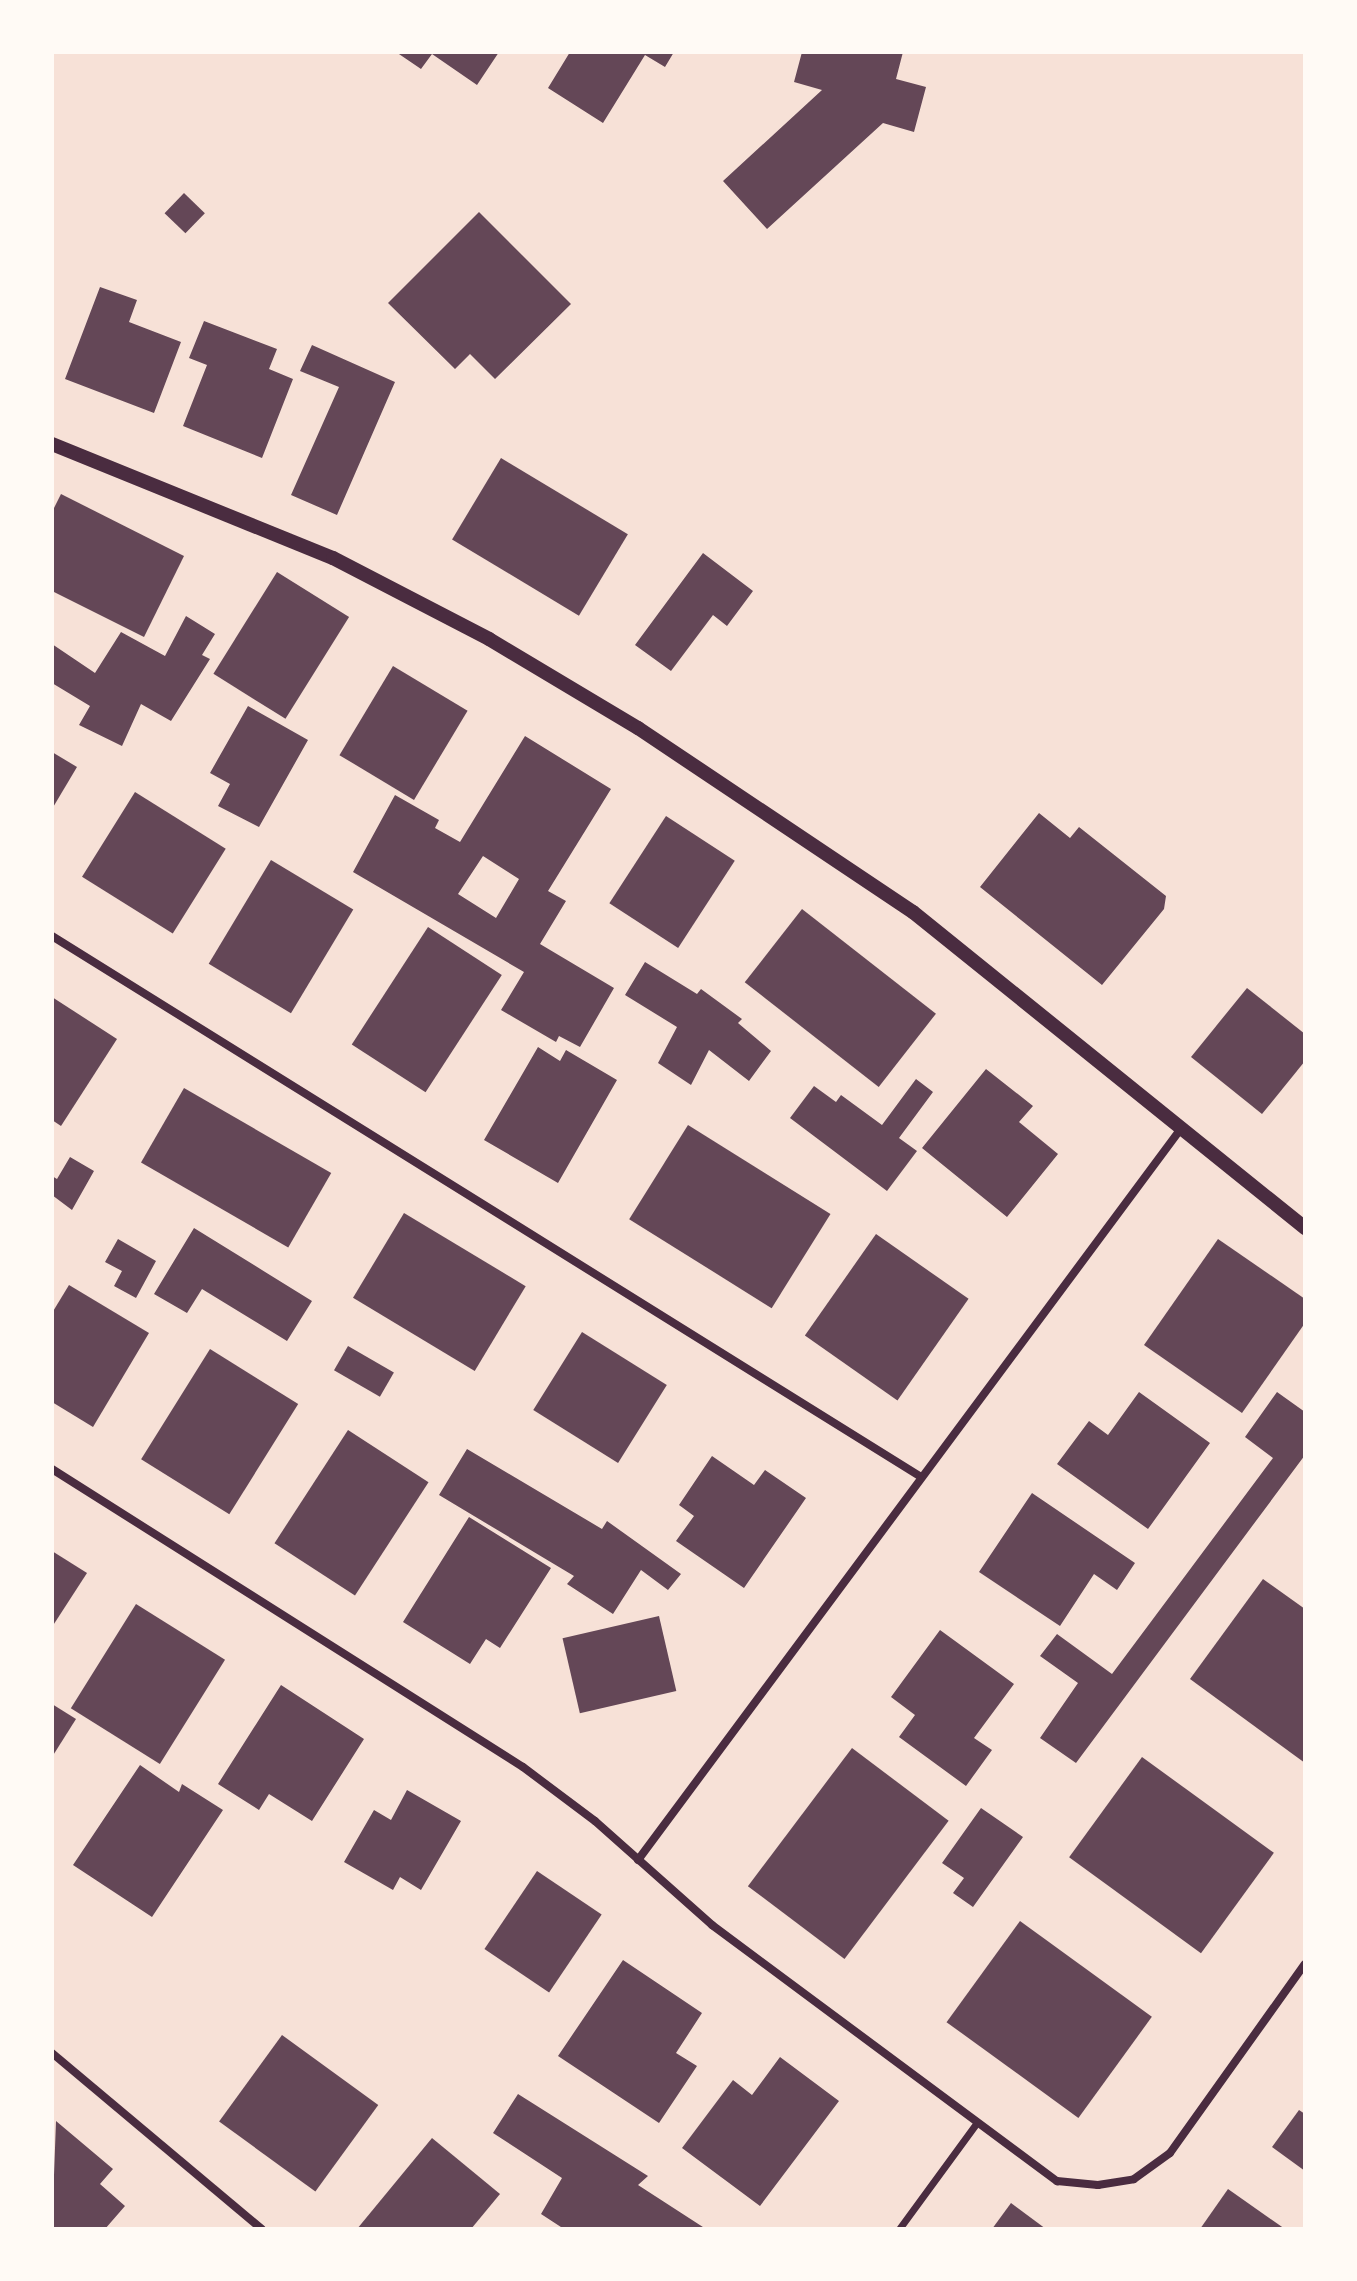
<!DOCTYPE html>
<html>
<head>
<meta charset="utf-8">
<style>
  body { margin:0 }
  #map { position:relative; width:1357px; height:2281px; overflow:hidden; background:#f7e1d7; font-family:Cabin,sans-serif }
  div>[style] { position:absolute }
  .building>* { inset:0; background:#644757; transform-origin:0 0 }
  .pedestrian>* { height:7px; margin:-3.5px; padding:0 3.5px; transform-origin:3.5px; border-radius:3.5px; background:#4a2c40 }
  .minor>* { height:8px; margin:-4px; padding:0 4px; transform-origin:4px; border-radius:4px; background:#4a2c40 }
  .tertiary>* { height:14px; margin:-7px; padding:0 7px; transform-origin:7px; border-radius:7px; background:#4a2c40 }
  span { translate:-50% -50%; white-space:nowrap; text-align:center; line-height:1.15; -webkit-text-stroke:6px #fffaf5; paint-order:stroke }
  .frame { position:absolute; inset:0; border:54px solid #fffaf5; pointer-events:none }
</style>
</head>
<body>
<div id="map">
  <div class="building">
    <div style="clip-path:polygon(396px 52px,499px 52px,477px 85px,432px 54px,421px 69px)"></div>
    <div style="clip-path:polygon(570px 52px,674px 52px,665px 67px,645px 55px,603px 123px,548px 88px)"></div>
    <div style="clip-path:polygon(802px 52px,903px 52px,896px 79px,926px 87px,914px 132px,883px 123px,767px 229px,723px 181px,822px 90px,794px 82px)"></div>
    <div style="left:184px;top:193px;width:29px;height:28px;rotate:44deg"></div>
    <div style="clip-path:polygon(479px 212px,571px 304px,495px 379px,470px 354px,455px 369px,388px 303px)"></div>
    <div style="clip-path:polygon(100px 287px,137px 300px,129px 322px,181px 342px,154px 413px,65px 379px)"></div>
    <div style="clip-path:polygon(204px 321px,277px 349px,269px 369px,293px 379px,262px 458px,183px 426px,207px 365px,189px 358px)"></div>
    <div style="clip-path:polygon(312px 345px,395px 382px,337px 515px,291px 495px,339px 387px,300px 371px)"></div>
    <div style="left:501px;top:458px;width:148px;height:95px;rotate:31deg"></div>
    <div style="clip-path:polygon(61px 494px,184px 556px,144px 637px,52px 591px,52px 512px)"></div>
    <div style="clip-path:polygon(703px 553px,753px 591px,727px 626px,713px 615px,671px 671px,635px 645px)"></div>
    <div style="left:277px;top:572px;width:85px;height:120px;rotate:32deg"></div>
    <div style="clip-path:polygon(186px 616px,215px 634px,202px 655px,210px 659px,171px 721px,141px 704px,122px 746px,79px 725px,90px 706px,52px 683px,52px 644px,95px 673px,121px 632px,165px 656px)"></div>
    <div style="left:393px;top:666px;width:87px;height:104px;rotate:31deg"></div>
    <div style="clip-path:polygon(248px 706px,308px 740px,259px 827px,218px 806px,230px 784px,210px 773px)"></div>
    <div style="clip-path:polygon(evenodd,525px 736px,611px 789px,548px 891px,566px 901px,540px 944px,614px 988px,580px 1047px,559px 1036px,556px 1042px,501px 1010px,524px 972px,353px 872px,395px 795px,439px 820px,435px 828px,460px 842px,525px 736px,483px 856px,519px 879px,496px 918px,458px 894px,483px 856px)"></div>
    <div style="clip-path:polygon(52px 752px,77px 767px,52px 809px)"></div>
    <div style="left:135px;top:792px;width:107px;height:100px;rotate:32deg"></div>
    <div style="clip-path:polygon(1039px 813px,1070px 838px,1079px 827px,1166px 896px,1164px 909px,1102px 985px,980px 887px)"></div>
    <div style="left:666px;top:816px;width:82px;height:104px;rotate:33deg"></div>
    <div style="left:271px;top:860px;width:96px;height:121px;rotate:31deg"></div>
    <div style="left:802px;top:909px;width:170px;height:93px;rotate:38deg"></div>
    <div style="left:428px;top:927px;width:88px;height:140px;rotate:33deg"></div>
    <div style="clip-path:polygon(645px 962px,697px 994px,701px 989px,742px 1019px,738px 1023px,771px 1051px,749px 1081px,709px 1050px,691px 1085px,658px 1063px,677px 1027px,625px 995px)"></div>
    <div style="clip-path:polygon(1247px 988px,1305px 1034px,1305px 1061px,1262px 1114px,1191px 1057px)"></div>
    <div style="clip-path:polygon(52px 997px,117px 1039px,61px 1126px,52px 1120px)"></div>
    <div style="clip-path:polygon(538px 1047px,560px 1061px,566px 1050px,617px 1080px,558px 1183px,484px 1140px)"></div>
    <div style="clip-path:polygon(986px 1069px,1033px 1106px,1019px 1122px,1058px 1154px,1007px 1217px,922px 1148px)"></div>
    <div style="clip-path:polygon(916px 1079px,933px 1092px,899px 1138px,917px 1151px,887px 1191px,790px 1118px,814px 1086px,836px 1102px,841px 1095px,882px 1125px)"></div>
    <div style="left:184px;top:1088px;width:170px;height:86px;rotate:30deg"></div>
    <div style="left:688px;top:1125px;width:168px;height:111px;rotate:32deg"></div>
    <div style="clip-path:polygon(70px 1157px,94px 1171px,72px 1210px,52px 1195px,52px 1176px,57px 1179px)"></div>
    <div style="left:404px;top:1213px;width:142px;height:99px;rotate:31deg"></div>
    <div style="clip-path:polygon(194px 1228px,312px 1301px,287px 1341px,202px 1289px,187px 1313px,154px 1294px)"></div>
    <div style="left:876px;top:1234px;width:113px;height:124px;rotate:35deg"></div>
    <div style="clip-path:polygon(118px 1239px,156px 1261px,136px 1298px,114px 1286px,122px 1271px,105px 1262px)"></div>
    <div style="clip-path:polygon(1218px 1239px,1305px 1299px,1305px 1323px,1242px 1413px,1144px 1345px)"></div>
    <div style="clip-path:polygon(69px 1285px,149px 1333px,93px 1427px,52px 1402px,52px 1313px)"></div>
    <div style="left:582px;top:1332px;width:100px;height:92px;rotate:32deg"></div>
    <div style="left:348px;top:1346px;width:53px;height:28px;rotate:30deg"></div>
    <div style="left:210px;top:1349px;width:104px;height:130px;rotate:32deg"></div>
    <div style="clip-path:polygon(1139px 1392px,1210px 1443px,1148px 1529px,1057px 1464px,1089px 1421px,1108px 1435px)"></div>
    <div style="clip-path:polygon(1277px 1392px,1305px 1412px,1305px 1455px,1076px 1763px,1040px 1738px,1078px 1683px,1040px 1656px,1057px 1634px,1112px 1674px,1273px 1458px,1245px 1437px)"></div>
    <div style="left:348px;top:1430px;width:96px;height:135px;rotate:33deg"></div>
    <div style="clip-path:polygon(467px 1449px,602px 1529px,607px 1521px,681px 1574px,668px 1590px,641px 1570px,613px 1614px,567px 1584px,574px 1576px,439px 1495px)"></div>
    <div style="clip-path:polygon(712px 1456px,754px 1485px,765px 1470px,806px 1498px,744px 1588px,676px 1541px,694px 1516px,679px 1505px)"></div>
    <div style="clip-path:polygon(1032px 1493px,1135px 1563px,1117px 1590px,1094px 1574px,1060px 1626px,979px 1572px)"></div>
    <div style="clip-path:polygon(469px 1517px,551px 1568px,500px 1648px,486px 1639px,470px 1664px,403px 1622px)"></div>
    <div style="clip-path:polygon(52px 1551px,87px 1573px,52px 1627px)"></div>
    <div style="clip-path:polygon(1263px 1579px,1305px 1609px,1305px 1763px,1190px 1679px)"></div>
    <div style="left:136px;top:1604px;width:105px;height:123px;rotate:32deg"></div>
    <div style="left:659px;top:1616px;width:77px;height:99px;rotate:77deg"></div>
    <div style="clip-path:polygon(940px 1630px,1014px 1684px,974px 1738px,992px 1750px,966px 1786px,899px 1737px,915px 1715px,891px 1697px)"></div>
    <div style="clip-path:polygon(281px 1685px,364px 1739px,312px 1821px,269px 1794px,259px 1810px,218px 1784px)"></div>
    <div style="clip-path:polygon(52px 1704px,76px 1719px,52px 1757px)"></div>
    <div style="left:852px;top:1748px;width:121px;height:173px;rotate:37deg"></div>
    <div style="left:1142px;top:1757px;width:163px;height:124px;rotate:36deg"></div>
    <div style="clip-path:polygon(140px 1765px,179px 1792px,182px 1784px,223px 1810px,152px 1917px,73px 1865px)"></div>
    <div style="clip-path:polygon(407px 1790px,461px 1821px,421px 1890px,400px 1877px,393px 1890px,344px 1862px,374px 1810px,391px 1820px)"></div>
    <div style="clip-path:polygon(981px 1808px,1023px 1837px,973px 1907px,953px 1893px,964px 1878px,942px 1863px)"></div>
    <div style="left:537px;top:1871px;width:78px;height:94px;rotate:34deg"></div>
    <div style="left:1020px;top:1921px;width:163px;height:125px;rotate:36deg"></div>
    <div style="clip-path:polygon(623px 1960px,702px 2013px,676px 2053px,697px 2066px,659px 2123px,558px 2056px)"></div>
    <div style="left:282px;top:2035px;width:119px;height:107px;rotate:36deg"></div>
    <div style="clip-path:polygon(780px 2057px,839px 2101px,760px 2206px,682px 2148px,733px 2080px,752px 2095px)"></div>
    <div style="clip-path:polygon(518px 2094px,648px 2176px,638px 2185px,706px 2229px,564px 2229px,541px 2214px,562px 2178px,493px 2133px)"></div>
    <div style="clip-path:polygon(1299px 2110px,1305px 2114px,1305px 2171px,1272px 2147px)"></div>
    <div style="clip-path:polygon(56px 2121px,113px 2169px,100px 2184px,125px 2206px,105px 2229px,52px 2229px)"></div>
    <div style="clip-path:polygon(432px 2138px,500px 2194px,471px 2229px,357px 2229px)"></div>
    <div style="clip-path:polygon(1228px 2189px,1285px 2229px,1200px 2229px)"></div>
    <div style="clip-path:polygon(1011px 2203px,1046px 2229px,992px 2229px)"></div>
  </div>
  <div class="pedestrian">
    <div style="left:899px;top:2229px;width:129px;rotate:-53.8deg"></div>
  </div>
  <div class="minor">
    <div style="left:52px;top:936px;width:1024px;rotate:31.9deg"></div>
    <div style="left:52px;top:1469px;width:557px;rotate:32.32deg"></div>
    <div style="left:523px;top:1767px;width:90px;rotate:36.9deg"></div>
    <div style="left:595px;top:1821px;width:157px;rotate:41.6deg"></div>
    <div style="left:712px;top:1925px;width:430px;rotate:36.6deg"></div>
    <div style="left:1057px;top:2181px;width:41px;rotate:5.6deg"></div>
    <div style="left:1098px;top:2185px;width:36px;rotate:-9deg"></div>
    <div style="left:1134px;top:2179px;width:44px;rotate:-35.8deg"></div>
    <div style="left:1170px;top:2153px;width:232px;rotate:-54.5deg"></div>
    <div style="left:638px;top:1860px;width:909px;rotate:-53.41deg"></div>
    <div style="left:52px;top:2053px;width:274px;rotate:40deg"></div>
  </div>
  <div class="tertiary">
    <div style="left:52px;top:444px;width:303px;rotate:22.1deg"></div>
    <div style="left:333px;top:558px;width:176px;rotate:27.4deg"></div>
    <div style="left:489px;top:639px;width:174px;rotate:30.9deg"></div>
    <div style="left:638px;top:728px;width:331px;rotate:33.8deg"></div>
    <div style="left:913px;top:912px;width:504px;rotate:38.87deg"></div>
  </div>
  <div class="frame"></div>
</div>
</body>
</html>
